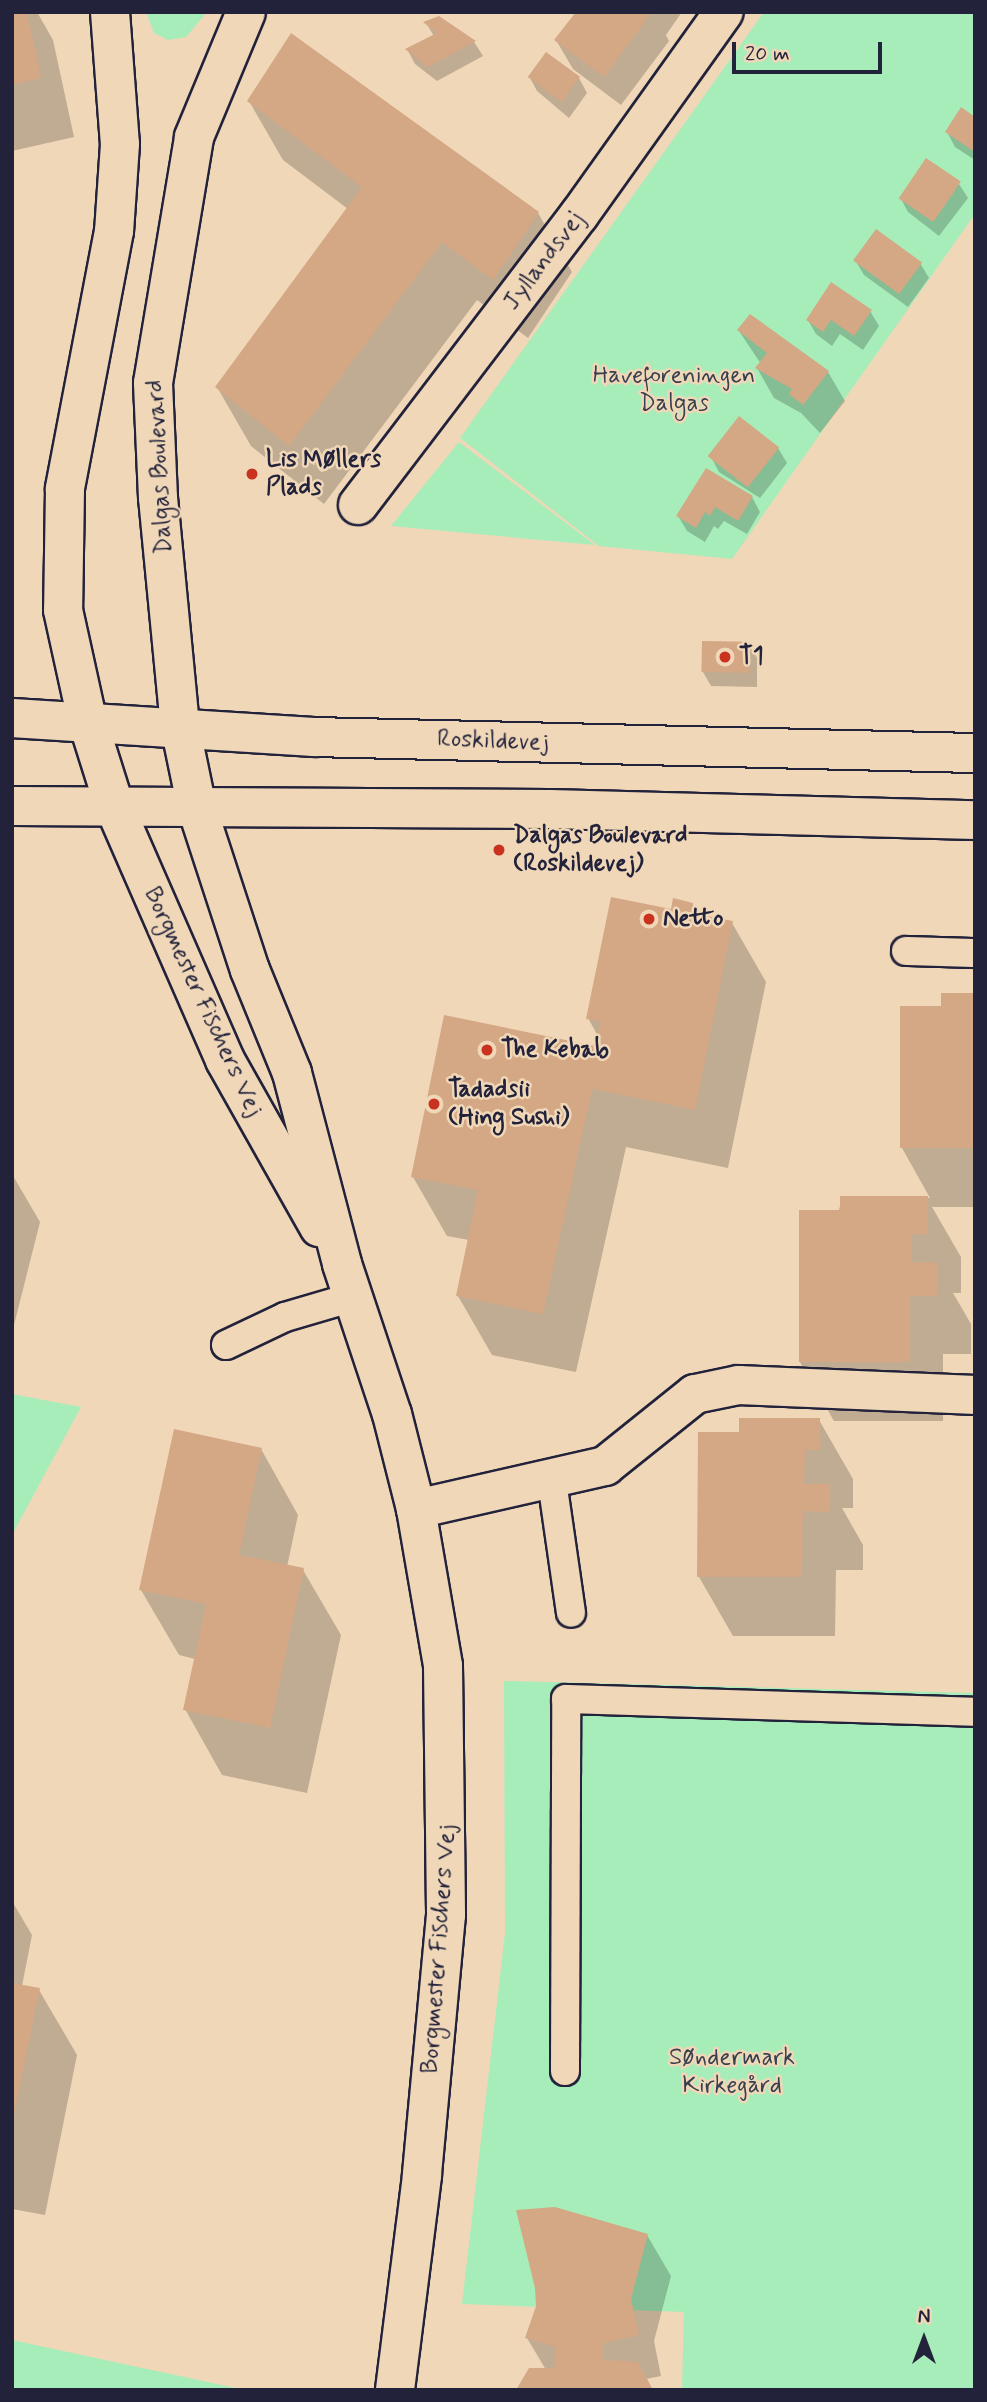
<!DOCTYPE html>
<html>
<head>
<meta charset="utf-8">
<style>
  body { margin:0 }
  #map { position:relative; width:987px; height:2402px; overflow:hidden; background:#f0d7b8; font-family:Mynerve,sans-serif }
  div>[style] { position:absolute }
  .green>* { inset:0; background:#a7edb9 }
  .shadow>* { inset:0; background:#0003 }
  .building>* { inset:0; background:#d4a785; transform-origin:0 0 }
  .roads { filter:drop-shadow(2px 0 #22223b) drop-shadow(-2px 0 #22223b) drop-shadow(0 2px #22223b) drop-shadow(0 -2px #22223b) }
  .service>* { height:28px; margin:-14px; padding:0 14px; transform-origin:14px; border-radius:14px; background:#f0d7b8 }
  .minor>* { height:38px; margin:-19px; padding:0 19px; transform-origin:19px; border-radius:19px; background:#f0d7b8 }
  .tertiary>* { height:38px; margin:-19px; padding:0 19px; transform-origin:19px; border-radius:19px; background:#f0d7b8 }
  .dots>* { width:19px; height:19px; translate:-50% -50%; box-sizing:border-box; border:4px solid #f0d7b8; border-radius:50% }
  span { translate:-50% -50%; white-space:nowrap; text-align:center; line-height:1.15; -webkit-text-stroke:5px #f0d7b8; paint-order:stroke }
  .street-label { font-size:24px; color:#22223b }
  .park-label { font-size:24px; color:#36404e }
  .poi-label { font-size:24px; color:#22223b; font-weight:700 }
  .left { translate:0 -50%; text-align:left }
  .frame { position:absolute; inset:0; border:14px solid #22223b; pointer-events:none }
  .north { position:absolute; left:889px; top:2304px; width:70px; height:70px; -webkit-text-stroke:5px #f0d7b8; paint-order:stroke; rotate:0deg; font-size:19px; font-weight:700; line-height:28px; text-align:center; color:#22223b }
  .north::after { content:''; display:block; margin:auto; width:24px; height:32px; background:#22223b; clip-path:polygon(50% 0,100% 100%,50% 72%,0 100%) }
  .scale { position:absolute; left:732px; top:42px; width:150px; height:32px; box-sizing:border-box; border:4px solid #22223b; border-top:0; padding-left:9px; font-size:21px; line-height:24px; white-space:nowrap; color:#22223b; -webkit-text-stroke:5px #f0d7b8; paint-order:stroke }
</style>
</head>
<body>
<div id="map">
  <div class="green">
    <div style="clip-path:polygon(146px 12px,207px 12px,186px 37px,168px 40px,154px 33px)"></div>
    <div style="clip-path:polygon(764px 12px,975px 12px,975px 214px,732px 559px,599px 546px,460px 438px)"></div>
    <div style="clip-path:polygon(459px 442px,595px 545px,391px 526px)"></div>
    <div style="clip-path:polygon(12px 1394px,81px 1407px,12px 1535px)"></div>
    <div style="clip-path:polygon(504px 1681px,975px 1693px,975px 2390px,682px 2390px,684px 2312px,462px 2304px,505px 1933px)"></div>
    <div style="clip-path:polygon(12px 2340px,245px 2390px,12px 2390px)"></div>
  </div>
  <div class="shadow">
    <div style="clip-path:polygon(12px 12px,37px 12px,53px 40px,74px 137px,12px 151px)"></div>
    <div style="clip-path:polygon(579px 12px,682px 12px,666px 35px,669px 41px,621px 105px,573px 69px,556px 40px)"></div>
    <div style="clip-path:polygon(438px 18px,474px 42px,483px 56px,437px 81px,415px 64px,407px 49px,434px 36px,426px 23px)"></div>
    <div style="clip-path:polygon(529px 76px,579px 78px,587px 93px,569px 118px,537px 91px)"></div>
    <div style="clip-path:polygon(249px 101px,538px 213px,572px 272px,528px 338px,477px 300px,324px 504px,251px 446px,217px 387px,348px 209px,283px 160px)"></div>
    <div style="clip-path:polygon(975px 119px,975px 160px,955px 147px,947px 132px)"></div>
    <div style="clip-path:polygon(959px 184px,968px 198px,939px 236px,908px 212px,900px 197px)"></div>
    <div style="clip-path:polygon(855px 260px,920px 263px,929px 278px,908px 307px,864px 275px)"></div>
    <div style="clip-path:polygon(870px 311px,879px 326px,863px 350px,840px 334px,832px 346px,816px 334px,808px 320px)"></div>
    <div style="clip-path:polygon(739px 331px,828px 372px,845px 401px,820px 433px,801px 413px,774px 398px,757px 368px,761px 364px)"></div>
    <div style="clip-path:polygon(778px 448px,787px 463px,760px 498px,719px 472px,711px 457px)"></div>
    <div style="clip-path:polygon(752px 497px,760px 512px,747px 534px,724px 521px,718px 529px,714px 526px,705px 542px,687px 531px,678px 516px)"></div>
    <div style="clip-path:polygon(749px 644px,757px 658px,757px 687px,711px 686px,703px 672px)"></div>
    <div style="clip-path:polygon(692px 904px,699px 916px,732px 923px,766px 982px,728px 1168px,626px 1147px,576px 1372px,492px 1355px,458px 1296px,469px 1240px,447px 1236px,413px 1177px,597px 1048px,599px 1038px,588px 1018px,672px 911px)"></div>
    <div style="clip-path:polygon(975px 994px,975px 1207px,932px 1207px,961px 1257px,961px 1293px,953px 1293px,971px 1324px,971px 1354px,943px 1354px,943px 1421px,834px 1421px,800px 1362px,842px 1198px,930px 1198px,902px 1148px,943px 1008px)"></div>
    <div style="clip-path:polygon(12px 1174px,40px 1222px,12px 1333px)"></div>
    <div style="clip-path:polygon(819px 1420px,853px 1479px,853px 1508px,842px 1508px,863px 1545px,863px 1570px,836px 1570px,835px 1636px,733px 1636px,699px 1577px,700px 1434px,740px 1434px)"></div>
    <div style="clip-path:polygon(261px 1449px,298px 1515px,287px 1567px,303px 1570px,341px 1635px,307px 1793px,222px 1775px,185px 1709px,195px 1659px,179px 1655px,141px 1590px)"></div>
    <div style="clip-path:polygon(12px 1901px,32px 1935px,22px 1986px,39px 1990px,77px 2055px,45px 2215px,12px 2209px)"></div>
    <div style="clip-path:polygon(647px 2235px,671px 2276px,654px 2341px,661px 2376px,646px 2379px,546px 2370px,527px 2338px)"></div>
  </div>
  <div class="building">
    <div style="clip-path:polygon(12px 12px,27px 12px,41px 78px,12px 85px)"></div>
    <div style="clip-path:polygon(576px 12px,652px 12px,604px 77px,554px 40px)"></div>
    <div style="clip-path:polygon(439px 16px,476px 41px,428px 67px,405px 49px,437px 33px,423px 22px)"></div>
    <div style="clip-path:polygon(291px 33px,539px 212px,493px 280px,442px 242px,289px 446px,215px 387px,362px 187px,247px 101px)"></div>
    <div style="left:546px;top:52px;width:42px;height:31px;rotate:36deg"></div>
    <div style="clip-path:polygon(961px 107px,975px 117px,975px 152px,945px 132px)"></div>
    <div style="left:926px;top:158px;width:42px;height:49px;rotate:34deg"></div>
    <div style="left:876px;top:229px;width:57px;height:39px;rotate:36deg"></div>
    <div style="clip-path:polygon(831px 282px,872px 310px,854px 336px,831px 320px,823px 332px,806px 320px)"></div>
    <div style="clip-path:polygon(750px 314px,829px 371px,803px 405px,789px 394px,792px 389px,755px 368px,767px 353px,737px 330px)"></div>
    <div style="left:739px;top:416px;width:51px;height:51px;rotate:38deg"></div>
    <div style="clip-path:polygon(706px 468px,753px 496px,738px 521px,715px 507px,710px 516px,705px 512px,696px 528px,676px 516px)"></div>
    <div style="left:702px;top:641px;width:48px;height:31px;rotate:1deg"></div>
    <div style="clip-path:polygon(611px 897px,671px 909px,673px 898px,693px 903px,691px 913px,733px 921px,695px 1110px,592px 1089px,543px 1314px,456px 1296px,478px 1190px,411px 1177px,444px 1015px,595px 1046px,600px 1021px,586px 1019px)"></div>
    <div style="clip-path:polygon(941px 993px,975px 993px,975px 1148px,900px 1148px,900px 1006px,941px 1006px)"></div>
    <div style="clip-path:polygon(840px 1196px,928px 1196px,928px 1234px,912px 1234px,912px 1262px,938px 1263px,937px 1296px,910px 1296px,910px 1362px,799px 1362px,799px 1210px,840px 1210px)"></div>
    <div style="clip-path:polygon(739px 1418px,820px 1418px,820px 1450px,805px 1450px,804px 1484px,830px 1484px,830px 1512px,803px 1511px,802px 1577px,697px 1577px,698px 1432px,739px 1432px)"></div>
    <div style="clip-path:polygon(174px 1429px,262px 1448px,239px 1555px,304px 1568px,270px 1728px,183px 1710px,206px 1604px,139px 1590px)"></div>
    <div style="clip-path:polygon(12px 1983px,40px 1988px,13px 2120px,12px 2119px)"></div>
    <div style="clip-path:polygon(555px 2207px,648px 2234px,631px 2299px,639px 2335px,604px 2343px,604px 2360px,638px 2362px,653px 2390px,516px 2390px,529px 2368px,556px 2368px,556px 2347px,525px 2338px,536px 2306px,535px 2288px,516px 2210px)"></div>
  </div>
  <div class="roads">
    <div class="service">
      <div style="left:906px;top:951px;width:69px;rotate:1.7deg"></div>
      <div style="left:226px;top:1345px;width:65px;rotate:-25.4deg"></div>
      <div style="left:285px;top:1317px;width:71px;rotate:-16.4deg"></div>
      <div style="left:552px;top:1481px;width:133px;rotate:81.8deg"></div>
      <div style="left:565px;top:2071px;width:372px;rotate:-89.8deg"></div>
      <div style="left:566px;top:1699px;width:409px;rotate:1.8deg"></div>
    </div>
    <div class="minor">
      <div style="left:358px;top:505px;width:365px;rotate:-52.7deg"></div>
      <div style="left:579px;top:215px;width:249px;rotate:-54.5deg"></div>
      <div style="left:115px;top:808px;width:275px;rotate:66.4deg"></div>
      <div style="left:225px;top:1060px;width:192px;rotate:60.6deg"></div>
      <div style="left:197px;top:808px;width:170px;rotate:71.9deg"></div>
      <div style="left:250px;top:970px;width:111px;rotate:67.8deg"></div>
      <div style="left:292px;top:1073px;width:197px;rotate:75.3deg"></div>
      <div style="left:342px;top:1264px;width:158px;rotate:71.6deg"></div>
      <div style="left:392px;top:1414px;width:98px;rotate:75.8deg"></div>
      <div style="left:416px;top:1509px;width:159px;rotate:80.2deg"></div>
      <div style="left:443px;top:1666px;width:249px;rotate:89.3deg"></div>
      <div style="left:446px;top:1915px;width:262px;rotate:95.3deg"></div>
      <div style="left:422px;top:2176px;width:216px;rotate:97.2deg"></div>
      <div style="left:416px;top:1509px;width:194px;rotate:-12.8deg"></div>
      <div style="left:605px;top:1466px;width:115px;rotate:-38.7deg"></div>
      <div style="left:695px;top:1394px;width:45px;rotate:-11.6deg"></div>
      <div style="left:739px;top:1385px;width:236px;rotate:2.4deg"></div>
    </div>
    <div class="tertiary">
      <div style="left:110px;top:12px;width:132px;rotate:85.7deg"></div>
      <div style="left:120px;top:144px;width:87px;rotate:93.9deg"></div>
      <div style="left:114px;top:231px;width:263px;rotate:100.8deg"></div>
      <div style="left:65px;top:489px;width:121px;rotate:90.9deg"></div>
      <div style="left:63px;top:610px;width:112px;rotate:77.6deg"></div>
      <div style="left:87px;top:719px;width:93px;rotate:72.5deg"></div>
      <div style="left:12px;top:718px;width:303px;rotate:3.6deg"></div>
      <div style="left:314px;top:737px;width:661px;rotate:1.39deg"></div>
      <div style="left:12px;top:806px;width:538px;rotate:0.32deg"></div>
      <div style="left:550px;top:809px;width:425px;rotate:1.5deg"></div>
      <div style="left:197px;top:808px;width:84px;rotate:-101.7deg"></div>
      <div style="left:180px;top:726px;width:229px;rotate:-95.5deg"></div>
      <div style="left:158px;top:498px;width:115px;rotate:-92.5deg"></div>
      <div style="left:153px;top:383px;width:249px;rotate:-80.5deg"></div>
      <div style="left:194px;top:137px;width:135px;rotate:-67.4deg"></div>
    </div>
  </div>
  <div class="dots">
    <div style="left:252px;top:474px;background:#c8321e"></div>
    <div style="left:725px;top:657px;background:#c8321e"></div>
    <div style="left:499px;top:850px;background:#c8321e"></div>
    <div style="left:649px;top:919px;background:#c8321e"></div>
    <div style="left:487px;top:1050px;background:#c8321e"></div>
    <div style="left:434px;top:1104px;background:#c8321e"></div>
  </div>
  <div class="street-label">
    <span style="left:544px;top:261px;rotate:-53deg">Jyllandsvej</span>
    <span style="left:160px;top:467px;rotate:-93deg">Dalgas Boulevard</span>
    <span style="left:493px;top:741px;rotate:2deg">Roskildevej</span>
    <span style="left:203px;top:1002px;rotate:65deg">Borgmester Fischers Vej</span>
    <span style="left:439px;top:1949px;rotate:-86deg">Borgmester Fischers Vej</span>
  </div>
  <div class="park-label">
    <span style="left:674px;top:390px">Haveforeningen<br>Dalgas</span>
    <span style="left:732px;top:2072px">Søndermark<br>Kirkegård</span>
  </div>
  <div class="poi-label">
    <span class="left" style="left:266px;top:474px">Lis Møllers<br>Plads</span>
    <span class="left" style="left:739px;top:657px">T1</span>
    <span class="left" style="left:513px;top:850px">Dalgas Boulevard<br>(Roskildevej)</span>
    <span class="left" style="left:663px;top:919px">Netto</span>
    <span class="left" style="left:501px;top:1050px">The Kebab</span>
    <span class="left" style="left:448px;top:1104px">Tadadsii<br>(Hing Sushi)</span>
  </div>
  <div class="frame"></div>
  <div class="north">N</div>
  <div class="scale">20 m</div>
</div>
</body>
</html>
